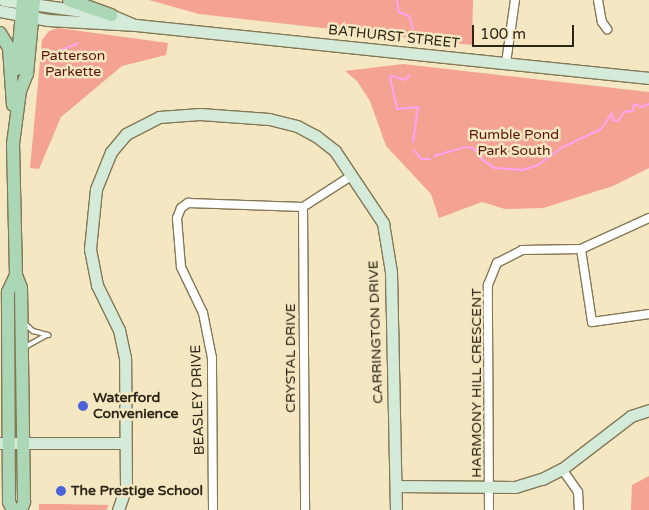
<!DOCTYPE html>
<html>
<head>
<meta charset="utf-8">
<style>
  body { margin:0 }
  #map { position:relative; width:649px; height:510px; overflow:hidden; background:#f4e7c1; font-family:"Varela Round",sans-serif }
  div>[style] { position:absolute }
  .green>* { inset:0; background:#f4a292 }
  .stream>* { height:2px; margin:-1px; padding:0 1px; transform-origin:1px; border-radius:1px; background:#fea4f4 }
  .roads { filter:drop-shadow(1px 0 #847755) drop-shadow(-1px 0 #847755) drop-shadow(0 1px #847755) drop-shadow(0 -1px #847755) }
  .lane>* { height:4px; margin:-2px; padding:0 2px; transform-origin:2px; border-radius:2px; background:#fff }
  .street>* { height:8px; margin:-4px; padding:0 4px; transform-origin:4px; border-radius:4px; background:#fff }
  .secondary>* { height:11px; margin:-5.5px; padding:0 5.5px; transform-origin:5.5px; border-radius:5.5px; background:#d5ebda }
  .primary>* { height:12px; margin:-6px; padding:0 6px; transform-origin:6px; border-radius:6px; background:#abd7b6 }
  .dots>* { width:14px; height:14px; translate:-50% -50%; box-sizing:border-box; border:2px solid #f4e7c1; border-radius:50% }
  span { translate:-50% -50%; white-space:nowrap; text-align:center; line-height:1.15; -webkit-text-stroke:5px #f4e7c1; paint-order:stroke }
  .street-label { font-size:14px; color:#2b2618 }
  .park-label { font-size:14px; color:#5c150c }
  .poi-label { font-size:14px; color:#2b2618; font-weight:700 }
  .left { translate:0 -50%; text-align:left }
  .scale { position:absolute; left:472px; top:25px; width:102px; height:22px; box-sizing:border-box; border:2px solid #2b2618; border-top:0; padding-left:6px; font-size:15px; line-height:18px; white-space:nowrap; color:#2b2618; -webkit-text-stroke:4px #f4e7c1; paint-order:stroke }
</style>
</head>
<body>
<div id="map">
  <div class="green">
    <div style="clip-path:polygon(149px 0,473px 0,472px 45px,199px 14px)"></div>
    <div style="clip-path:polygon(58px 28px,168px 43px,166px 55px,122px 66px,61px 117px,39px 169px,30px 168px,42px 40px,49px 31px)"></div>
    <div style="clip-path:polygon(403px 64px,649px 92px,649px 168px,613px 186px,543px 208px,505px 209px,482px 202px,439px 218px,431px 194px,386px 146px,370px 101px,357px 81px,345px 71px)"></div>
    <div style="clip-path:polygon(649px 476px,649px 510px,631px 510px,632px 485px)"></div>
    <div style="clip-path:polygon(39px 504px,59px 504px,109px 505px,106px 510px,39px 510px)"></div>
  </div>
  <div class="stream">
    <div style="left:397px;top:0;width:12px;rotate:81deg"></div>
    <div style="left:399px;top:12px;width:11px;rotate:22deg"></div>
    <div style="left:409px;top:16px;width:13px;rotate:72deg"></div>
    <div style="left:49px;top:55px;width:31px;rotate:-22deg"></div>
    <div style="left:410px;top:75px;width:7px;rotate:135deg"></div>
    <div style="left:405px;top:80px;width:14px;rotate:-163deg"></div>
    <div style="left:392px;top:76px;width:3px;rotate:135deg"></div>
    <div style="left:390px;top:78px;width:32px;rotate:77deg"></div>
    <div style="left:397px;top:109px;width:21px;rotate:-5deg"></div>
    <div style="left:418px;top:107px;width:35px;rotate:98deg"></div>
    <div style="left:414px;top:150px;width:11px;rotate:52deg"></div>
    <div style="left:421px;top:159px;width:9px"></div>
    <div style="left:434px;top:156px;width:33px;rotate:-16deg"></div>
    <div style="left:466px;top:147px;width:7px;rotate:8deg"></div>
    <div style="left:473px;top:148px;width:16px;rotate:50deg"></div>
    <div style="left:483px;top:160px;width:14px;rotate:34deg"></div>
    <div style="left:495px;top:168px;width:28px;rotate:4deg"></div>
    <div style="left:523px;top:170px;width:16px;rotate:-18deg"></div>
    <div style="left:538px;top:165px;width:31px;rotate:-36deg"></div>
    <div style="left:563px;top:147px;width:42px;rotate:-25.3deg"></div>
    <div style="left:601px;top:129px;width:19px;rotate:-55deg"></div>
    <div style="left:612px;top:113px;width:7px;rotate:82deg"></div>
    <div style="left:613px;top:120px;width:5px;rotate:11deg"></div>
    <div style="left:618px;top:121px;width:11px;rotate:-56deg"></div>
    <div style="left:624px;top:112px;width:9px;rotate:-6deg"></div>
    <div style="left:633px;top:111px;width:7px;rotate:-82deg"></div>
    <div style="left:634px;top:104px;width:8px;rotate:23deg"></div>
    <div style="left:641px;top:107px;width:9px;rotate:-21deg"></div>
  </div>
  <div class="roads">
    <div class="lane">
      <div style="left:24px;top:323px;width:12px;rotate:42deg"></div>
      <div style="left:33px;top:331px;width:16px;rotate:15deg"></div>
      <div style="left:25px;top:347px;width:25px;rotate:-29deg"></div>
    </div>
    <div class="street">
      <div style="left:598px;top:0;width:22px;rotate:80deg"></div>
      <div style="left:602px;top:22px;width:9px;rotate:54deg"></div>
      <div style="left:506px;top:63px;width:64px;rotate:-81.9deg"></div>
      <div style="left:303px;top:207px;width:303px;rotate:89.6deg"></div>
      <div style="left:581px;top:249px;width:74px;rotate:81.4deg"></div>
      <div style="left:592px;top:322px;width:58px;rotate:-8deg"></div>
      <div style="left:562px;top:469px;width:28px;rotate:55deg"></div>
      <div style="left:578px;top:492px;width:18px;rotate:87deg"></div>
      <div style="left:213px;top:510px;width:152px;rotate:-90.4deg"></div>
      <div style="left:212px;top:358px;width:46px;rotate:-101.3deg"></div>
      <div style="left:203px;top:313px;width:51px;rotate:-115.6deg"></div>
      <div style="left:181px;top:267px;width:49px;rotate:-94.7deg"></div>
      <div style="left:177px;top:218px;width:11px;rotate:-68deg"></div>
      <div style="left:181px;top:208px;width:9px;rotate:-36deg"></div>
      <div style="left:188px;top:203px;width:115px;rotate:2deg"></div>
      <div style="left:303px;top:207px;width:57px;rotate:-32.9deg"></div>
      <div style="left:489px;top:510px;width:225px;rotate:-90.3deg"></div>
      <div style="left:488px;top:285px;width:24px;rotate:-68deg"></div>
      <div style="left:497px;top:263px;width:28px;rotate:-27deg"></div>
      <div style="left:522px;top:250px;width:59px;rotate:-1deg"></div>
      <div style="left:581px;top:249px;width:75px;rotate:-24.5deg"></div>
    </div>
    <div class="secondary">
      <div style="left:3px;top:0;width:109px;rotate:7.9deg"></div>
      <div style="left:111px;top:15px;width:23px;rotate:23deg"></div>
      <div style="left:0;top:11px;width:49px;rotate:10.6deg"></div>
      <div style="left:48px;top:20px;width:88px;rotate:3.3deg"></div>
      <div style="left:136px;top:25px;width:516px;rotate:5.9deg"></div>
      <div style="left:0;top:443px;width:125px"></div>
      <div style="left:396px;top:486px;width:119px;rotate:0.5deg"></div>
      <div style="left:515px;top:487px;width:28px;rotate:-17deg"></div>
      <div style="left:542px;top:479px;width:22px;rotate:-27deg"></div>
      <div style="left:562px;top:469px;width:87px;rotate:-37.5deg"></div>
      <div style="left:631px;top:416px;width:19px;rotate:-18deg"></div>
      <div style="left:118px;top:510px;width:24px;rotate:-71deg"></div>
      <div style="left:126px;top:487px;width:129px;rotate:-90.4deg"></div>
      <div style="left:125px;top:358px;width:29px;rotate:-102deg"></div>
      <div style="left:119px;top:330px;width:50px;rotate:-116.1deg"></div>
      <div style="left:97px;top:285px;width:37px;rotate:-101deg"></div>
      <div style="left:90px;top:249px;width:60px;rotate:-84.3deg"></div>
      <div style="left:96px;top:189px;width:40px;rotate:-68deg"></div>
      <div style="left:111px;top:152px;width:23px;rotate:-50deg"></div>
      <div style="left:126px;top:134px;width:37px;rotate:-27deg"></div>
      <div style="left:159px;top:117px;width:41px;rotate:-4.2deg"></div>
      <div style="left:200px;top:114px;width:69px;rotate:4.1deg"></div>
      <div style="left:269px;top:119px;width:29px;rotate:14deg"></div>
      <div style="left:297px;top:126px;width:21px;rotate:28deg"></div>
      <div style="left:316px;top:136px;width:24px;rotate:38deg"></div>
      <div style="left:335px;top:151px;width:87px;rotate:56.3deg"></div>
      <div style="left:383px;top:223px;width:50px;rotate:80.7deg"></div>
      <div style="left:391px;top:272px;width:238px;rotate:88.8deg"></div>
    </div>
    <div class="primary">
      <div style="left:69px;top:0;width:45px;rotate:19.7deg"></div>
      <div style="left:0;top:33px;width:17px;rotate:59deg"></div>
      <div style="left:9px;top:48px;width:57px;rotate:86deg"></div>
      <div style="left:17px;top:69px;width:69px;rotate:-85deg"></div>
      <div style="left:13px;top:510px;width:9px;rotate:-117deg"></div>
      <div style="left:9px;top:502px;width:210px;rotate:-90.3deg"></div>
      <div style="left:8px;top:292px;width:19px;rotate:-65deg"></div>
      <div style="left:21px;top:510px;width:9px;rotate:-69deg"></div>
      <div style="left:24px;top:502px;width:214px;rotate:-90.8deg"></div>
      <div style="left:21px;top:288px;width:14px;rotate:-111deg"></div>
      <div style="left:16px;top:275px;width:131px;rotate:-91.3deg"></div>
      <div style="left:13px;top:144px;width:53px;rotate:-82.5deg"></div>
      <div style="left:20px;top:91px;width:18px;rotate:-68deg"></div>
      <div style="left:27px;top:74px;width:74px;rotate:-84.6deg"></div>
    </div>
  </div>
  <div class="dots">
    <div style="left:83px;top:406px;background:#4c63d8"></div>
    <div style="left:61px;top:491px;background:#4c63d8"></div>
  </div>
  <div class="street-label">
    <span style="left:394px;top:37px;rotate:6deg">BATHURST STREET</span>
    <span style="left:376px;top:332px;rotate:-92deg">CARRINGTON DRIVE</span>
    <span style="left:291px;top:358px;rotate:-90deg">CRYSTAL DRIVE</span>
    <span style="left:477px;top:383px;rotate:-90deg">HARMONY HILL CRESCENT</span>
    <span style="left:198px;top:400px;rotate:-92deg">BEASLEY DRIVE</span>
  </div>
  <div class="park-label">
    <span style="left:73px;top:64px">Patterson<br>Parkette</span>
    <span style="left:514px;top:143px">Rumble Pond<br>Park South</span>
  </div>
  <div class="poi-label">
    <span class="left" style="left:93px;top:406px">Waterford<br>Convenience</span>
    <span class="left" style="left:71px;top:491px">The Prestige School</span>
  </div>
  <div class="scale">100 m</div>
</div>
</body>
</html>
